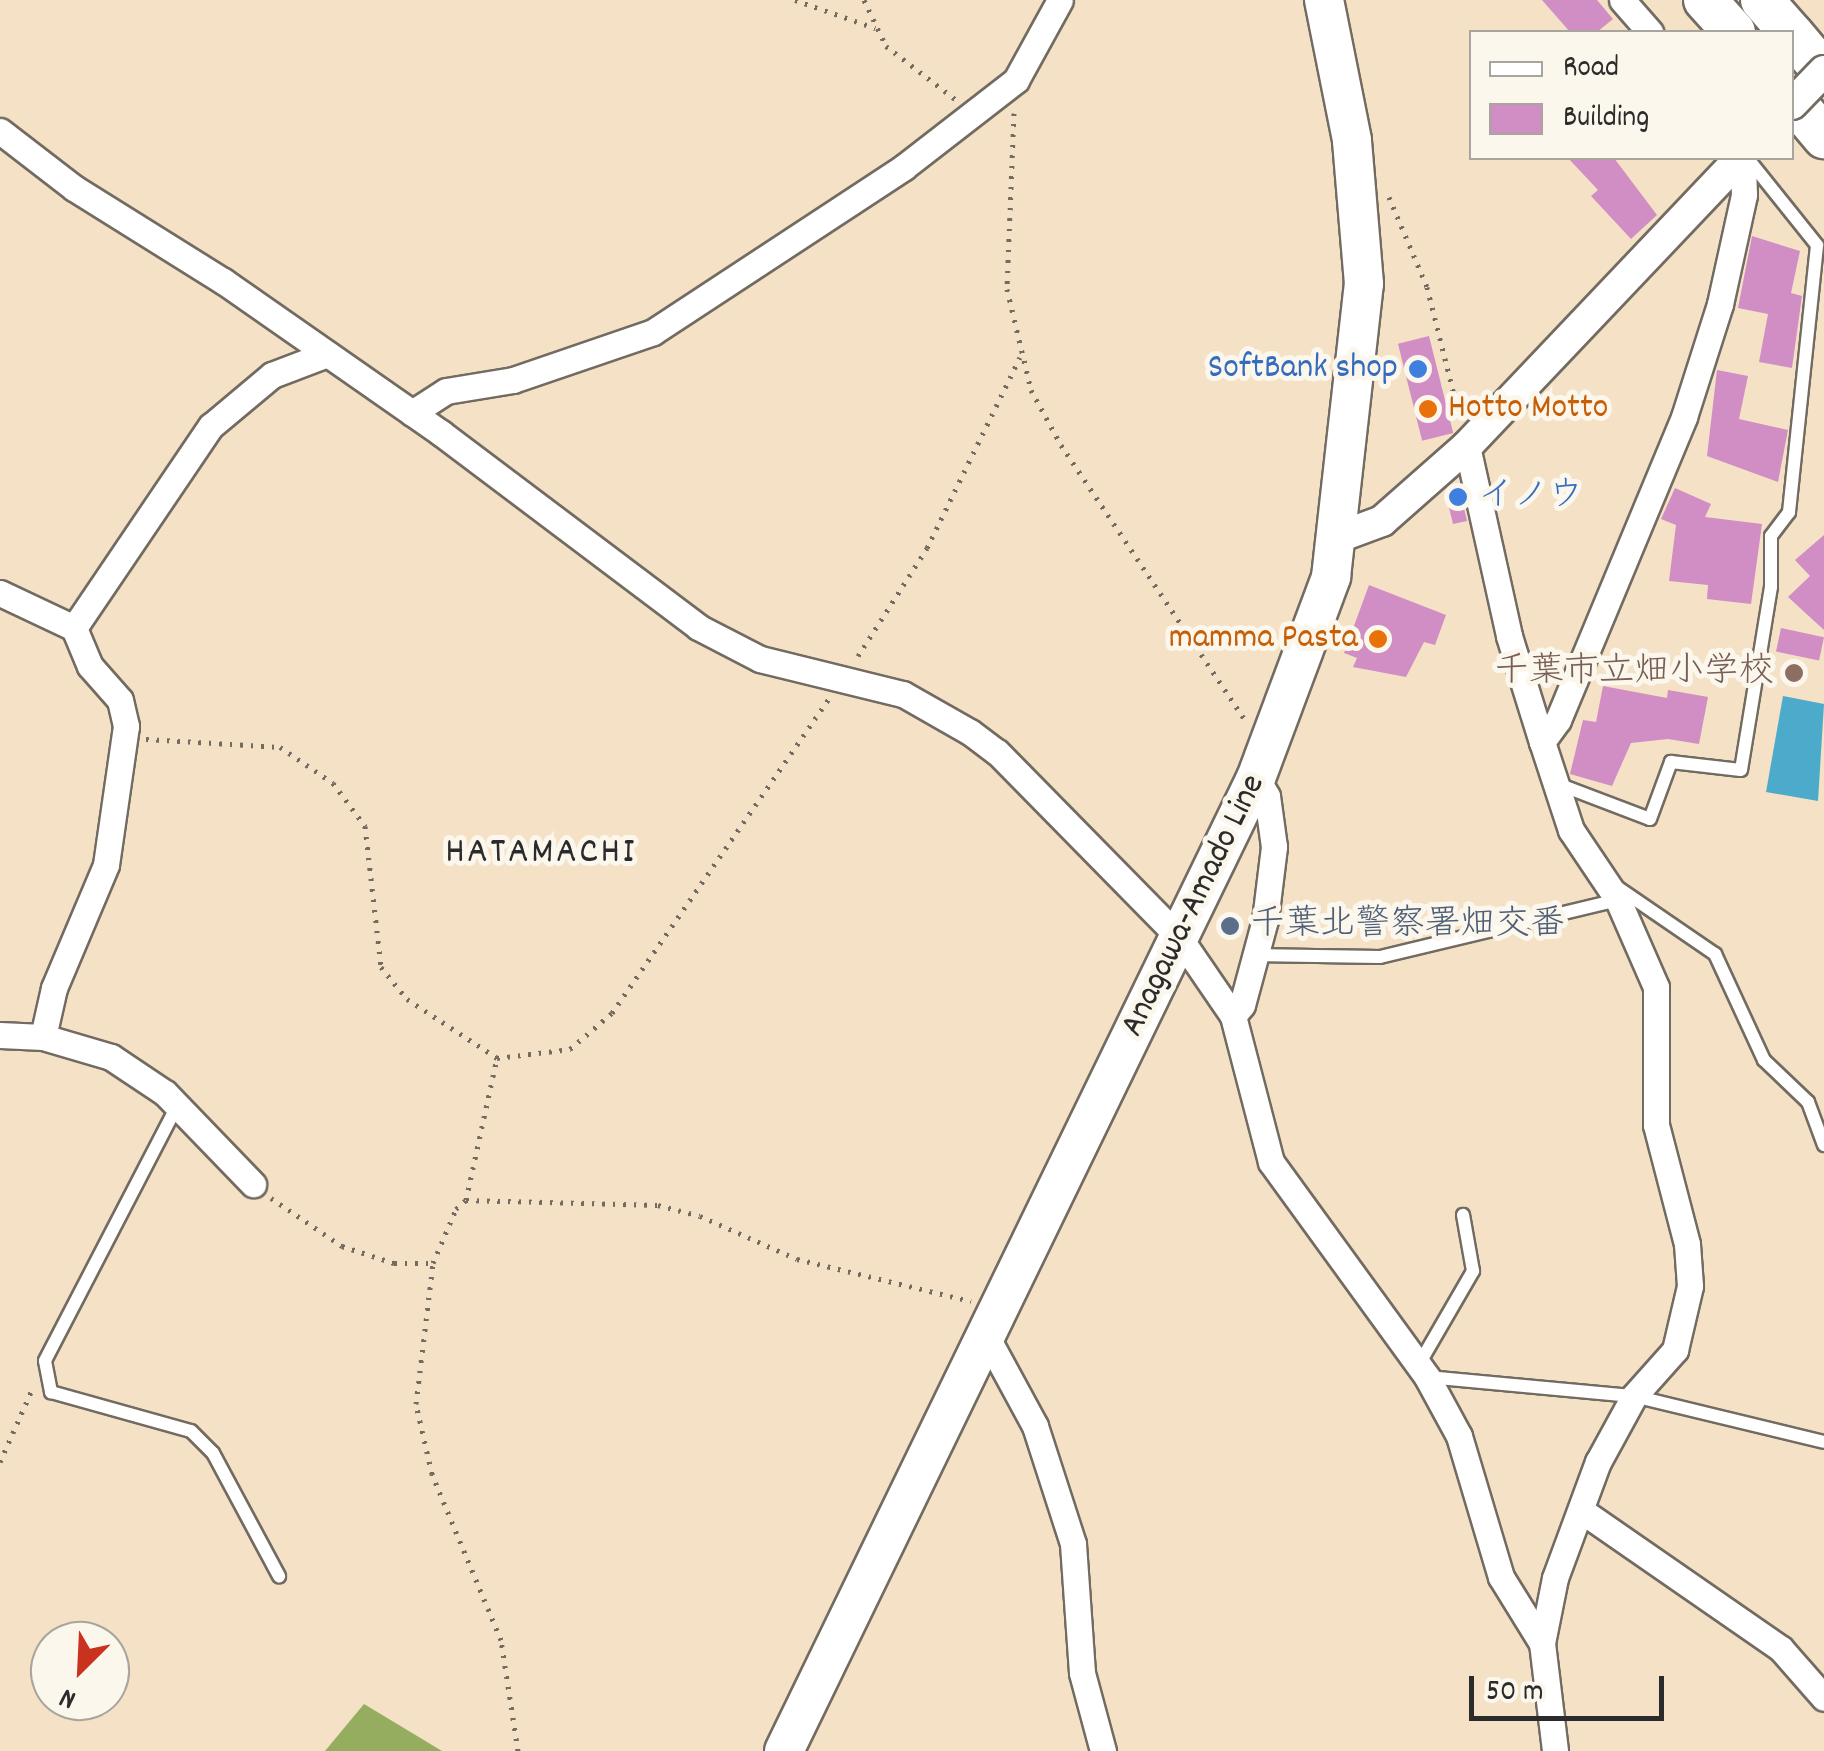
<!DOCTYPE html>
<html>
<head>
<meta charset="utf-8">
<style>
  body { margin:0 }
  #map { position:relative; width:1824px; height:1751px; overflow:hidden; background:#f5e1c6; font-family:Dekko,"Klee One",sans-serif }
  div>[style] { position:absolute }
  .forest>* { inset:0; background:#95ad5f }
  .water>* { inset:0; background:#4cabcb }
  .building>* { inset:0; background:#d08ec5; transform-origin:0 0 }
  .path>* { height:5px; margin-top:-2.5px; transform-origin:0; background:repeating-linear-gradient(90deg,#726b61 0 2.5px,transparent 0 10.5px) }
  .roads { filter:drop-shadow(2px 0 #726b61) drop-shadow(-2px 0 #726b61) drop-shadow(0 2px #726b61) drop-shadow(0 -2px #726b61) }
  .service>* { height:12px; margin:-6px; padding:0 6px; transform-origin:6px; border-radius:6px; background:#fff }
  .minor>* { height:25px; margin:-12.5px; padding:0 12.5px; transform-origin:12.5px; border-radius:12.5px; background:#fff }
  .tertiary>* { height:30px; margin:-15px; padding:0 15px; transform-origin:15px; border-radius:15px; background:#fff }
  .primary>* { height:38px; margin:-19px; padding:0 19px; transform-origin:19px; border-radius:19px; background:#fff }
  .motorway>* { height:42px; margin:-21px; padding:0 21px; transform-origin:21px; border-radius:21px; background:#fff }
  .bridges { filter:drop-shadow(2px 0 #726b61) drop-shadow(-2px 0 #726b61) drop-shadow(0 2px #726b61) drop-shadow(0 -2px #726b61) }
  .tertiary-bridge>* { height:30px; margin:-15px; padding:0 15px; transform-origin:15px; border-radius:15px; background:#fff }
  .dots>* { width:28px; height:28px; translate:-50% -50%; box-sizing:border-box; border:5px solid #fbf7ec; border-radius:50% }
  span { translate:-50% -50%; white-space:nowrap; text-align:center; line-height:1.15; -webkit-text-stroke:10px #fbf7ec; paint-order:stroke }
  .shop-label { font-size:35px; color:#366cbe }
  .right { translate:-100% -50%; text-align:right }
  .left { translate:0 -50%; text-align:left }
  .food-label { font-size:35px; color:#c56008 }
  .education-label { font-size:35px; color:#785e54 }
  .street-label { font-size:35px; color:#2b2b2b }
  .service-label { font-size:35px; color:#4e5e75 }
  .neighbourhood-label { font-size:38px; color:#2b2b2b; letter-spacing:2.5px }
  .legend { position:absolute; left:1469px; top:30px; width:325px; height:130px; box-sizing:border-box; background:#fbf7ec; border:2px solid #a8a59f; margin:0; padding:12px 18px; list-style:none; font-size:30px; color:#2b2b2b }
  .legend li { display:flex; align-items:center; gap:20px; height:50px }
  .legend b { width:50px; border:2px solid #a8a59f }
  .north { position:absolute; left:30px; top:1621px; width:100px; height:100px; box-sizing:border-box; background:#fbf7ec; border:2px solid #a8a59f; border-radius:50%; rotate:204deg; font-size:28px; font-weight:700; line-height:40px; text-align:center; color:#2b2b2b }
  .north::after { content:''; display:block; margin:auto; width:35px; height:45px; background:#c8321e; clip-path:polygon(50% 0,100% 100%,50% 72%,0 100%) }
  .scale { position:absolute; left:1469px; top:1676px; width:195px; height:45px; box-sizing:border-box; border:5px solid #2b2b2b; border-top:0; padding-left:12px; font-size:30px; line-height:35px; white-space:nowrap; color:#2b2b2b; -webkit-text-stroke:8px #fbf7ec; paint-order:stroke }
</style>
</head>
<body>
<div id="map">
  <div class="forest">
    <div style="clip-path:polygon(364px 1704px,442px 1751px,325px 1751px)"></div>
  </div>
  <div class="water">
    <div style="clip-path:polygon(1783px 696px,1824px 704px,1818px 801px,1766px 792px)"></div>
  </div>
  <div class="building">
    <div style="clip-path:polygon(1542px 0,1597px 0,1613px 19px,1597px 32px,1570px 32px)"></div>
    <div style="clip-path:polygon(1568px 158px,1614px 158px,1657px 215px,1631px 239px,1591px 196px,1598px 190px)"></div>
    <div style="clip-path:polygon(1752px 236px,1800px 251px,1791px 293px,1802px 296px,1792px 368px,1759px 362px,1768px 314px,1738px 308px)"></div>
    <div style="left:1429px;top:336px;width:100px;height:32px;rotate:76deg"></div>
    <div style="clip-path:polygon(1717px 370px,1748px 376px,1739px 419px,1788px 430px,1778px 482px,1707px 456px)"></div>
    <div style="clip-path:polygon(1459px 487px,1467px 521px,1453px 524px,1446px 495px)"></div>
    <div style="clip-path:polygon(1675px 488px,1711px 504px,1705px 517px,1762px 524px,1751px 604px,1707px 599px,1708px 585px,1669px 581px,1676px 525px,1661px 519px)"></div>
    <div style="clip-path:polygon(1824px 535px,1824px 630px,1788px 597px,1810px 576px,1795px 560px)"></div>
    <div style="clip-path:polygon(1369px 585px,1446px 615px,1435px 645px,1424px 642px,1406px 677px,1353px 667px,1357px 658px,1344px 653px)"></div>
    <div style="left:1781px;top:628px;width:44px;height:24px;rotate:12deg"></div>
    <div style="clip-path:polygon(1603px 686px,1667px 698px,1668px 690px,1708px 697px,1699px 744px,1668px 739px,1631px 743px,1612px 786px,1570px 774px,1583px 720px,1596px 722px)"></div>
  </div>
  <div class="path">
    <div style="left:795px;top:0;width:85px;rotate:19.3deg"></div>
    <div style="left:864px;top:0;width:51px;rotate:64.4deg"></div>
    <div style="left:886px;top:46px;width:87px;rotate:37.5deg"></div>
    <div style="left:1014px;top:113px;width:176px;rotate:92.3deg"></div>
    <div style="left:1007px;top:289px;width:104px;rotate:76.6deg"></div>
    <div style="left:1031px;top:390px;width:63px;rotate:61.4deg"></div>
    <div style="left:1061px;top:445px;width:331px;rotate:56.2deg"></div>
    <div style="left:1389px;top:197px;width:98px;rotate:67.1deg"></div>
    <div style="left:1427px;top:287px;width:131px;rotate:75.9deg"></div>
    <div style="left:858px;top:656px;width:128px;rotate:-57.4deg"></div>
    <div style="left:927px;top:548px;width:212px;rotate:-64deg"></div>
    <div style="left:146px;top:739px;width:134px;rotate:3.4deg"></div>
    <div style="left:280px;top:747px;width:64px;rotate:34.2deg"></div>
    <div style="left:333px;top:783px;width:54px;rotate:53.3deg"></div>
    <div style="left:365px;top:826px;width:142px;rotate:83.5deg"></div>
    <div style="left:381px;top:967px;width:41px;rotate:50.9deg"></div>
    <div style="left:407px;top:999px;width:108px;rotate:33.2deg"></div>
    <div style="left:271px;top:1198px;width:86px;rotate:34.1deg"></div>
    <div style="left:342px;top:1246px;width:55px;rotate:18.1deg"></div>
    <div style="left:394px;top:1263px;width:38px"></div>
    <div style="left:466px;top:1200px;width:145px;rotate:-77.7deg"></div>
    <div style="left:497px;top:1058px;width:74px;rotate:-7deg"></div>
    <div style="left:570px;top:1049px;width:55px;rotate:-40.6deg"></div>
    <div style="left:612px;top:1013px;width:382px;rotate:-55.4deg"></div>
    <div style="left:0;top:1462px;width:77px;rotate:-66.1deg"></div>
    <div style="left:518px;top:1751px;width:112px;rotate:-98.7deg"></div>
    <div style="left:501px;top:1640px;width:180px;rotate:-112.6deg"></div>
    <div style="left:432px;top:1474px;width:72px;rotate:-102.9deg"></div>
    <div style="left:416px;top:1404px;width:142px;rotate:-83.1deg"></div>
    <div style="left:433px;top:1263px;width:59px;rotate:-66.9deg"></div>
    <div style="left:456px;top:1209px;width:13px;rotate:-42deg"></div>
    <div style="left:466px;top:1200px;width:192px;rotate:1.5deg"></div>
    <div style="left:658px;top:1205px;width:43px;rotate:14.7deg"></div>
    <div style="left:700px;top:1216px;width:106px;rotate:23.9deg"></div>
    <div style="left:797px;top:1259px;width:179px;rotate:13.6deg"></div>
  </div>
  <div class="roads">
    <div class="service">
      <div style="left:1558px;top:784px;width:98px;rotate:20.8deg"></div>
      <div style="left:1650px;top:819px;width:61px;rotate:-69.8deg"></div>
      <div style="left:1671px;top:762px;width:70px;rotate:6.5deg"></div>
      <div style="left:1741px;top:770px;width:185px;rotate:-80.7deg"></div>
      <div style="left:1771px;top:587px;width:51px;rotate:-90deg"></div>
      <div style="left:1771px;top:536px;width:30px;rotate:-53deg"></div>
      <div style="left:1789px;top:512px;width:268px;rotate:-84deg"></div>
      <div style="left:1817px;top:245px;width:110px;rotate:-128.7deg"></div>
      <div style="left:1617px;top:887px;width:119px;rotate:34.4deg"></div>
      <div style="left:1715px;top:954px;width:117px;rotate:65.2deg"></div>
      <div style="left:1764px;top:1060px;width:61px;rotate:43.7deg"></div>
      <div style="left:1808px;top:1102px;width:46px;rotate:69.6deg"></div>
      <div style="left:1252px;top:955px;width:128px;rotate:0.9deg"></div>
      <div style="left:1380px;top:957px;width:245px;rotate:-13.5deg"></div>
      <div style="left:177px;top:1106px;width:287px;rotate:117.4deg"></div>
      <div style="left:45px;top:1361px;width:32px;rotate:79deg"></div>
      <div style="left:51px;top:1392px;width:145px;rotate:15.6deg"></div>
      <div style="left:191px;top:1431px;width:31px;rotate:45deg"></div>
      <div style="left:213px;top:1453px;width:140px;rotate:61.8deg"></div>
      <div style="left:1418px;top:1366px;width:110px;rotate:-59.9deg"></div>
      <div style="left:1473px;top:1271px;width:57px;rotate:-100.1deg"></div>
      <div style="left:1428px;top:1377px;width:207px;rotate:5.3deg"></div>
      <div style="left:1634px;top:1396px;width:195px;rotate:13.6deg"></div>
    </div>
    <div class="minor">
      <div style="left:1622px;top:0;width:43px;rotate:48.8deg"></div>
      <div style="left:0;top:131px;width:93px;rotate:37.6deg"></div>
      <div style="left:74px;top:188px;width:176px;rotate:32deg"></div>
      <div style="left:223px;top:281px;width:266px;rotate:34.9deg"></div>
      <div style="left:441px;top:433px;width:322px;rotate:37deg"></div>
      <div style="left:698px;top:627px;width:70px;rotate:27.3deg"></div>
      <div style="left:760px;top:659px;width:147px;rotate:13.8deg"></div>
      <div style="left:903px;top:694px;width:77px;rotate:29.6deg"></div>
      <div style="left:970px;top:732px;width:34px;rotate:37deg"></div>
      <div style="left:997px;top:752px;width:260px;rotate:45.5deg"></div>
      <div style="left:1179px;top:937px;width:96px;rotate:55.6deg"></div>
      <div style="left:1233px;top:1016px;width:151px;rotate:75.4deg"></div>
      <div style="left:1271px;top:1162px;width:266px;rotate:54deg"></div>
      <div style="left:1427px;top:1377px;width:67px;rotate:61.5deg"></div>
      <div style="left:1459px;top:1436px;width:147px;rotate:73.4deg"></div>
      <div style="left:1501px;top:1577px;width:78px;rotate:58.2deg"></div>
      <div style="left:1542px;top:1643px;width:109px;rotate:83.1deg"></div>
      <div style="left:412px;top:413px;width:40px;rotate:-32.9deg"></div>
      <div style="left:446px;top:391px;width:68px;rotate:-9.3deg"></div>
      <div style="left:513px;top:380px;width:148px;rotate:-18.9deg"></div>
      <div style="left:653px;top:332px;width:300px;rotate:-33.3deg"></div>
      <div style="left:904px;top:167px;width:142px;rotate:-37.8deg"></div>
      <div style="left:1016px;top:80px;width:91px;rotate:-61.2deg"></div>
      <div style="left:1467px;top:446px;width:195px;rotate:77.5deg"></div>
      <div style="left:1509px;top:636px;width:111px;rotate:72.7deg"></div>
      <div style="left:0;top:593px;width:82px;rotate:25.3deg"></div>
      <div style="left:74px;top:628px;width:41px;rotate:67.2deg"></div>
      <div style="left:90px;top:666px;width:45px;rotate:48.6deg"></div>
      <div style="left:120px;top:700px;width:27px;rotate:77deg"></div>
      <div style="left:126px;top:726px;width:140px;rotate:98.2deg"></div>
      <div style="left:106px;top:865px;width:134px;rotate:112.9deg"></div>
      <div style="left:54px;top:988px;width:50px;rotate:102.7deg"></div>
      <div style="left:74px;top:628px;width:244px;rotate:-55.9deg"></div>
      <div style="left:211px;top:426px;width:80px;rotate:-39.9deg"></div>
      <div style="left:272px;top:375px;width:59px;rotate:-20.9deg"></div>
      <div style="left:1233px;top:1016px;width:14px;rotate:-51deg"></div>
      <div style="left:1242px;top:1005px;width:88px;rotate:-74.9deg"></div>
      <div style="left:1265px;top:920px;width:74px;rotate:-83deg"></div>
      <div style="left:1274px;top:847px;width:51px;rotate:-97.8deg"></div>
      <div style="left:1267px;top:796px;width:21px;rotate:-121deg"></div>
      <div style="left:0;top:1035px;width:43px;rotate:2.7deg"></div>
      <div style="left:43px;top:1037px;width:71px;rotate:16.4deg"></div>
      <div style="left:111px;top:1057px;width:65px;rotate:33.7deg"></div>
      <div style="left:165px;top:1093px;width:127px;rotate:46deg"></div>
      <div style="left:984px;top:1332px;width:107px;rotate:61.5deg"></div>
      <div style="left:1035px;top:1426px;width:124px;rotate:72.1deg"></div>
      <div style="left:1073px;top:1544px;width:129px;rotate:86deg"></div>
      <div style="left:1082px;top:1673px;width:81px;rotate:74.9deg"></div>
      <div style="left:1582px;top:1511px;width:242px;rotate:34.7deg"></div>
      <div style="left:1781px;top:1649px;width:65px;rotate:48.7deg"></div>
      <div style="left:1542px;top:1643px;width:66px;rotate:-78.7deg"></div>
      <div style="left:1555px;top:1578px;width:124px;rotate:-69.7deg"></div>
      <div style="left:1598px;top:1462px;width:75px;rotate:-61.4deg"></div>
      <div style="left:1634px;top:1396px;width:62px;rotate:-48.3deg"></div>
      <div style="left:1675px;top:1350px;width:66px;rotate:-76.8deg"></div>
      <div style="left:1690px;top:1286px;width:42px;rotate:-94.1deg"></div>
      <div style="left:1687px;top:1244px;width:123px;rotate:-104.6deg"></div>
      <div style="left:1656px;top:1125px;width:138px;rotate:-90deg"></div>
      <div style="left:1656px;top:987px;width:95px;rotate:-113.6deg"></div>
      <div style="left:1618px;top:900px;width:84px;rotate:-123.9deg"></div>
      <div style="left:1571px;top:830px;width:93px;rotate:-108.2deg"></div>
      <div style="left:1542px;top:742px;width:27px;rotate:-54deg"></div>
      <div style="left:1558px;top:720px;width:328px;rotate:-67.4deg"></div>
      <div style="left:1684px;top:417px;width:119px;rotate:-72.3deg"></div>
      <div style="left:1720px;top:304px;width:112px;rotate:-77.6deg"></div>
      <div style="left:1744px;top:195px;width:37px;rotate:-92deg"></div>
    </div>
    <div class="tertiary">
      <div style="left:1339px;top:537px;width:46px;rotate:-20.4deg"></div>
      <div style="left:1382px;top:521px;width:113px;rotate:-41.4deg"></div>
      <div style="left:1467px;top:446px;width:397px;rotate:-46.5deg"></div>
    </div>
    <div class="primary">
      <div style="left:784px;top:1751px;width:1081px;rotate:-64.12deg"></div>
      <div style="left:1256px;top:778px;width:215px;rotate:-69.5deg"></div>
      <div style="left:1331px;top:577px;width:295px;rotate:-83.6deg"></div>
      <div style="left:1364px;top:284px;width:144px;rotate:-94.8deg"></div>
      <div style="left:1352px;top:140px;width:143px;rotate:-101.3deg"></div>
    </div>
    <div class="motorway">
      <div style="left:1705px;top:0;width:43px;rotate:47.8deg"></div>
      <div style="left:1762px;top:0;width:43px;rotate:48.8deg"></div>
      <div style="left:1792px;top:34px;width:50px;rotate:49.9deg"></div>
      <div style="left:1792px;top:99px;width:50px;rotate:49.9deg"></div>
    </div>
  </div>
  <div class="bridges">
    <div class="tertiary-bridge">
      <div style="left:1792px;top:104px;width:46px;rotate:-45.9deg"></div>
    </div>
  </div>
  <div class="dots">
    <div style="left:1418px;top:369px;background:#3f7fe0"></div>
    <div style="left:1428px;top:409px;background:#e8710a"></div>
    <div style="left:1458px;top:497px;background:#3f7fe0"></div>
    <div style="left:1378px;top:639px;background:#e8710a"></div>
    <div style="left:1794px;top:673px;background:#8d6e63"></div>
    <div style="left:1230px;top:926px;background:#5c6f8a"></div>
  </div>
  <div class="shop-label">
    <span class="right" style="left:1398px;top:369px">SoftBank shop</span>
    <span class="left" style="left:1478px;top:497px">イノウ</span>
  </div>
  <div class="food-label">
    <span class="left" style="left:1448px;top:409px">Hotto Motto</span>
    <span class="right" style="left:1358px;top:639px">mamma Pasta</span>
  </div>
  <div class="education-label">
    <span class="right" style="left:1774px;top:673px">千葉市立畑小学校</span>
  </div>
  <div class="street-label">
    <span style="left:1194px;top:906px;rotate:-64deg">Anagawa-Amado Line</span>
  </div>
  <div class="service-label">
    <span class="left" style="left:1250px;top:926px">千葉北警察署畑交番</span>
  </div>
  <div class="neighbourhood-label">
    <span style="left:541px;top:854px">HATAMACHI</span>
  </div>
  <ul class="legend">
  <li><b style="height:12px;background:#fff"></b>Road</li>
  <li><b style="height:28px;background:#d08ec5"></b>Building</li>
  </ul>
  <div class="north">N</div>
  <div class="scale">50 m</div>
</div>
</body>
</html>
